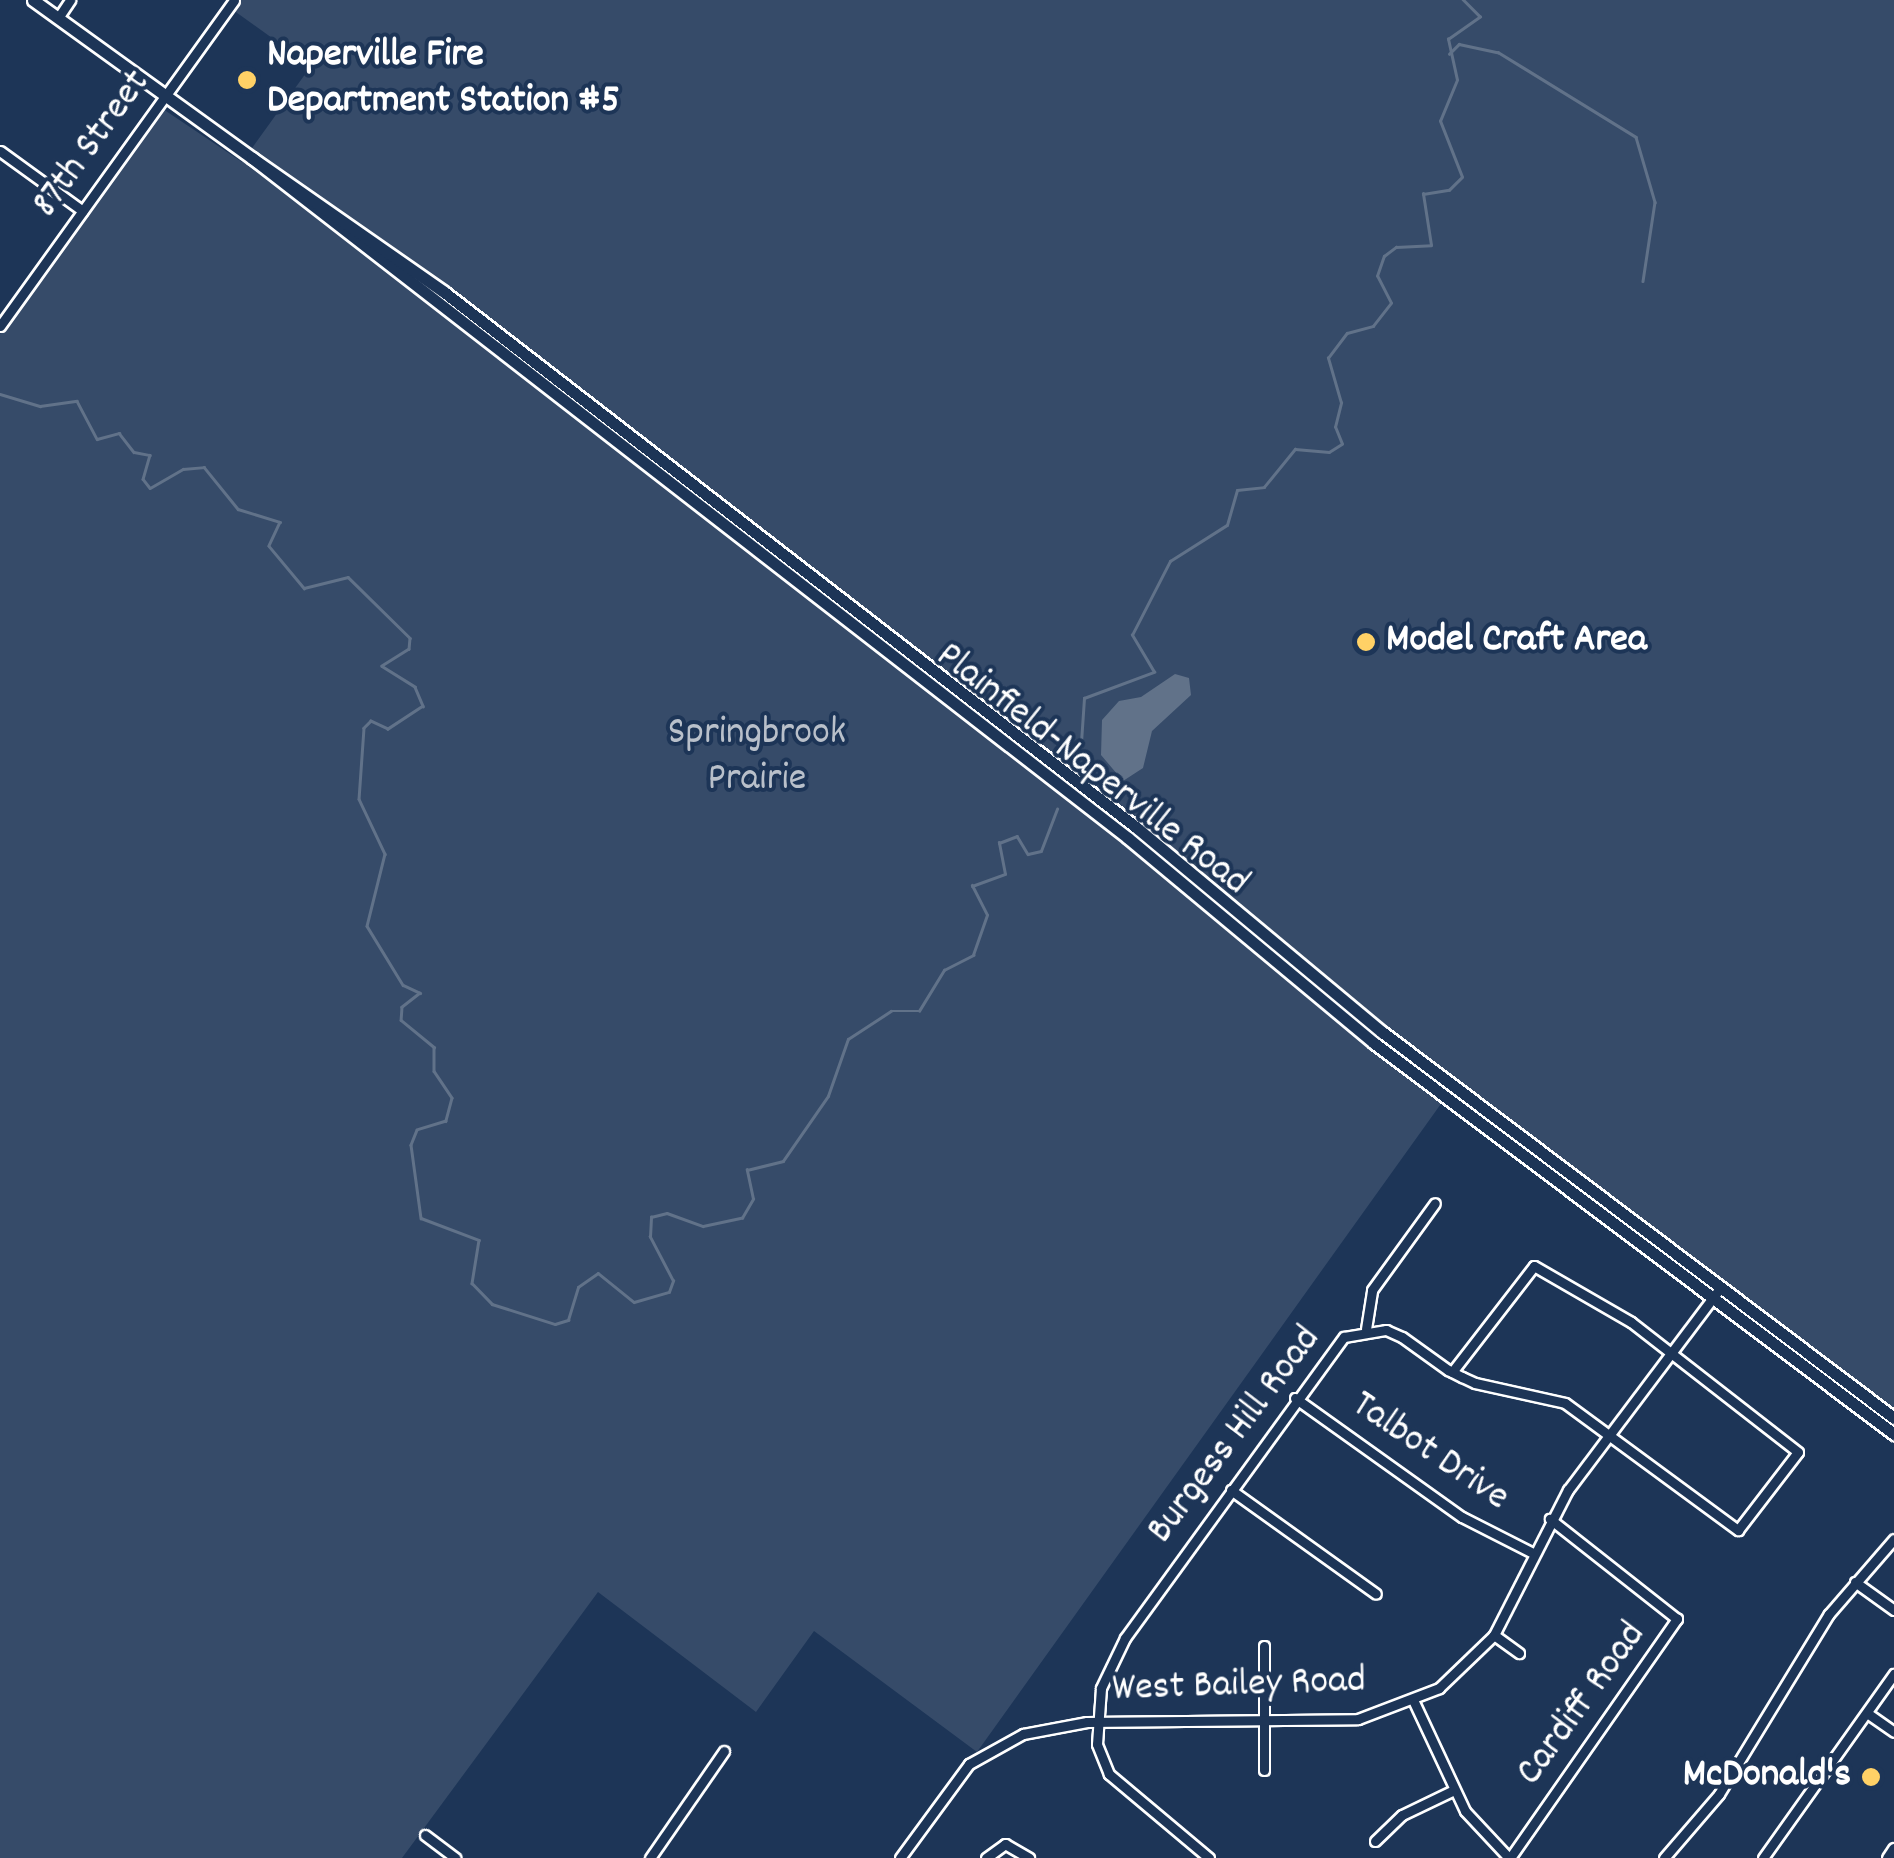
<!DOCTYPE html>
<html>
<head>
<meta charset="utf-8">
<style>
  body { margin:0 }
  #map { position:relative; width:1894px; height:1858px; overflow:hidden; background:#1d3557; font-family:Dekko,sans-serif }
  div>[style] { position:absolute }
  .green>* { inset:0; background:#364b69 }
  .water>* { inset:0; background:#617289 }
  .stream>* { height:2.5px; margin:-1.25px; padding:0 1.25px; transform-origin:1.25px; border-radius:1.25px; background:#617289 }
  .roads { filter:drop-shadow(2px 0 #fff) drop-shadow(-2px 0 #fff) drop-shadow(0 2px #fff) drop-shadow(0 -2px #fff) }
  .minor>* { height:9px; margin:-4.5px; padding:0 4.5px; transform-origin:4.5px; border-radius:4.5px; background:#1d3557 }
  .major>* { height:11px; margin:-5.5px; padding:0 5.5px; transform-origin:5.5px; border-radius:5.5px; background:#1d3557 }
  .dots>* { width:28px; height:28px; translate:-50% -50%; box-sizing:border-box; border:5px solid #1d3557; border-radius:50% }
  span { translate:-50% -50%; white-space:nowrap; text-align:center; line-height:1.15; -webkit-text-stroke:8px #1d3557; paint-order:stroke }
  .poi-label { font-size:40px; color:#fff; font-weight:700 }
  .left { translate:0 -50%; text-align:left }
  .right { translate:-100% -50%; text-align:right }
  .street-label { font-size:40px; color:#fff }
  .park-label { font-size:40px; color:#b9c0ca }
</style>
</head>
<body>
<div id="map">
  <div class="green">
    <div style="clip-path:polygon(240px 0,1894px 0,1894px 1412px,1703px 1285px,1448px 1094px,977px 1752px,814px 1631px,756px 1712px,598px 1592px,402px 1858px,0 1858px,0 334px,163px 109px,242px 162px,311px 66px,233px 10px)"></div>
  </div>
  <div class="water">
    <div style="clip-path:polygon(1175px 674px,1189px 678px,1191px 695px,1152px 731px,1143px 768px,1123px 781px,1101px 755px,1102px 720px,1119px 701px,1141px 697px)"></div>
  </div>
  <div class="stream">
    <div style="left:1449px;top:54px;width:14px;rotate:-45deg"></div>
    <div style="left:1459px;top:44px;width:40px;rotate:12deg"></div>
    <div style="left:1498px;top:52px;width:162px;rotate:31.6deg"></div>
    <div style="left:1636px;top:137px;width:68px;rotate:73.7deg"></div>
    <div style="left:1655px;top:202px;width:80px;rotate:98.6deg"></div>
    <div style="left:0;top:394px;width:42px;rotate:16.7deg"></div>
    <div style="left:40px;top:406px;width:37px;rotate:-8deg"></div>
    <div style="left:77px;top:401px;width:43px;rotate:62.2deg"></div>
    <div style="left:97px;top:439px;width:23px;rotate:-15deg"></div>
    <div style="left:119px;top:433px;width:24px;rotate:52deg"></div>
    <div style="left:134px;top:452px;width:16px;rotate:11deg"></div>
    <div style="left:150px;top:455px;width:25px;rotate:106deg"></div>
    <div style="left:143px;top:479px;width:11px;rotate:52deg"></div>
    <div style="left:150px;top:488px;width:38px;rotate:-30deg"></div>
    <div style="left:183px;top:469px;width:21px;rotate:-5deg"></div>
    <div style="left:204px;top:467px;width:54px;rotate:51deg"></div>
    <div style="left:238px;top:509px;width:44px;rotate:17.2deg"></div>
    <div style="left:280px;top:522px;width:26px;rotate:115deg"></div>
    <div style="left:269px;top:546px;width:55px;rotate:50.2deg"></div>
    <div style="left:304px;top:588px;width:45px;rotate:-14deg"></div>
    <div style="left:348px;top:577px;width:87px;rotate:44.5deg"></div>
    <div style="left:410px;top:638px;width:11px;rotate:95deg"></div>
    <div style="left:409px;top:649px;width:32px;rotate:148deg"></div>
    <div style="left:382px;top:666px;width:39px;rotate:32deg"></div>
    <div style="left:415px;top:687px;width:21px;rotate:67deg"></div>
    <div style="left:423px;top:706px;width:42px;rotate:146.7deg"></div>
    <div style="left:388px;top:729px;width:19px;rotate:-155deg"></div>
    <div style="left:371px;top:721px;width:10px;rotate:135deg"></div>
    <div style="left:364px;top:728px;width:71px;rotate:94deg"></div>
    <div style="left:359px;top:799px;width:61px;rotate:64.7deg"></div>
    <div style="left:385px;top:854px;width:74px;rotate:104deg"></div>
    <div style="left:367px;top:926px;width:69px;rotate:58.6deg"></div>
    <div style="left:403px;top:985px;width:19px;rotate:25deg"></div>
    <div style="left:420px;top:993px;width:23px;rotate:142deg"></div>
    <div style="left:402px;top:1007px;width:13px;rotate:94deg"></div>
    <div style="left:401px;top:1020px;width:43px;rotate:39.3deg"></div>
    <div style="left:434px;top:1047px;width:24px;rotate:90deg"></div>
    <div style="left:434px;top:1071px;width:32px;rotate:56deg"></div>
    <div style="left:452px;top:1098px;width:24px;rotate:105deg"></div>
    <div style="left:446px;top:1121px;width:30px;rotate:163deg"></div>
    <div style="left:417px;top:1130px;width:16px;rotate:112deg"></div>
    <div style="left:411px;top:1145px;width:74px;rotate:82.2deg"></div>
    <div style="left:421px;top:1218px;width:62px;rotate:20.8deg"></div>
    <div style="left:479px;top:1240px;width:44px;rotate:99.2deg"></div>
    <div style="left:472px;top:1283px;width:29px;rotate:46deg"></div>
    <div style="left:492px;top:1304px;width:66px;rotate:17.6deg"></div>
    <div style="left:555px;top:1324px;width:14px;rotate:-17deg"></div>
    <div style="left:568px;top:1320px;width:34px;rotate:-73deg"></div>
    <div style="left:578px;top:1287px;width:24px;rotate:-35deg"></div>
    <div style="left:598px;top:1273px;width:46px;rotate:38.9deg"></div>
    <div style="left:634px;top:1302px;width:36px;rotate:-16deg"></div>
    <div style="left:669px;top:1292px;width:12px;rotate:-70deg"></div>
    <div style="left:673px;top:1281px;width:50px;rotate:-117.6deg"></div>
    <div style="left:650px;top:1237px;width:20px;rotate:-87deg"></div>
    <div style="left:651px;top:1217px;width:16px;rotate:-14deg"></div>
    <div style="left:667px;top:1213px;width:38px;rotate:20deg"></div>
    <div style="left:703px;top:1226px;width:40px;rotate:-12deg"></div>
    <div style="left:742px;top:1218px;width:22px;rotate:-60deg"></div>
    <div style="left:753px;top:1199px;width:30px;rotate:-102deg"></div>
    <div style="left:747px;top:1170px;width:37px;rotate:-14deg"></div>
    <div style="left:783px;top:1161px;width:79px;rotate:-55.3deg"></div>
    <div style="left:828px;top:1096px;width:60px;rotate:-70.7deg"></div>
    <div style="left:848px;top:1039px;width:51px;rotate:-33.1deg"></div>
    <div style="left:891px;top:1011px;width:28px"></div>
    <div style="left:919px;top:1011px;width:48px;rotate:-58.6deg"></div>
    <div style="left:944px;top:970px;width:33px;rotate:-27deg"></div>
    <div style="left:973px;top:955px;width:42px;rotate:-70.7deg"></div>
    <div style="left:987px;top:915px;width:33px;rotate:-117deg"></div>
    <div style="left:972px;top:886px;width:35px;rotate:-20deg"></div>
    <div style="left:1005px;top:874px;width:32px;rotate:-101deg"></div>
    <div style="left:999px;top:843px;width:19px;rotate:-21deg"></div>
    <div style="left:1017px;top:836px;width:21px;rotate:59deg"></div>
    <div style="left:1028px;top:854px;width:13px;rotate:-13deg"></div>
    <div style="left:1041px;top:851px;width:45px;rotate:-69.1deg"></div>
    <div style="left:1080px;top:757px;width:59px;rotate:-86.1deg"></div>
    <div style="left:1084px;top:698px;width:75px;rotate:-20.4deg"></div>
    <div style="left:1154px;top:672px;width:43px;rotate:-120.7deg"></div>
    <div style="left:1132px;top:635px;width:83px;rotate:-62.8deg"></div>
    <div style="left:1170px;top:561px;width:67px;rotate:-32.3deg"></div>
    <div style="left:1227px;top:525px;width:36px;rotate:-74deg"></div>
    <div style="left:1237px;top:490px;width:27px;rotate:-6deg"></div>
    <div style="left:1264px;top:487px;width:49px;rotate:-50.8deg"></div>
    <div style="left:1295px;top:449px;width:34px;rotate:5deg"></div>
    <div style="left:1329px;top:452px;width:15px;rotate:-32deg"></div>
    <div style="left:1342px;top:444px;width:18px;rotate:-112deg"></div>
    <div style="left:1335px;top:427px;width:25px;rotate:-76deg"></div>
    <div style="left:1341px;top:403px;width:47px;rotate:-106.1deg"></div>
    <div style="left:1328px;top:358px;width:31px;rotate:-53deg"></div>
    <div style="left:1347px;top:333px;width:27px;rotate:-15deg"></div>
    <div style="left:1373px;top:326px;width:29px;rotate:-52deg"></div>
    <div style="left:1391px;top:303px;width:30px;rotate:-117deg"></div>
    <div style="left:1377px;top:276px;width:21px;rotate:-71deg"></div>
    <div style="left:1384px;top:256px;width:15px;rotate:-37deg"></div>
    <div style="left:1396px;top:247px;width:35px;rotate:-3deg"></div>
    <div style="left:1431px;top:245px;width:52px;rotate:-98.9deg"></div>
    <div style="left:1423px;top:194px;width:26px;rotate:-9deg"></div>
    <div style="left:1449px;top:190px;width:18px;rotate:-45deg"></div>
    <div style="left:1462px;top:177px;width:60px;rotate:-111.4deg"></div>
    <div style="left:1440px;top:121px;width:44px;rotate:-67.5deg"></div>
    <div style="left:1457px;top:80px;width:42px;rotate:-102.4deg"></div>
    <div style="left:1448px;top:39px;width:39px;rotate:-35deg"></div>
    <div style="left:1480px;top:17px;width:24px;rotate:-135deg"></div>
  </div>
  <div class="roads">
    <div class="minor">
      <div style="left:58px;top:18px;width:22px;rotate:-56deg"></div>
      <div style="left:0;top:151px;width:102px;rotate:35.9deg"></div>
      <div style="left:0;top:326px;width:401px;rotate:-54.3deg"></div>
      <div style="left:1366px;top:1329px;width:39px;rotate:-81deg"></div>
      <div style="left:1372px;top:1290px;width:107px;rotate:-54.1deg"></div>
      <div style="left:1295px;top:1398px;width:205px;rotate:35.5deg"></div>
      <div style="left:1462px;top:1517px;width:80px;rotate:26.9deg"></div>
      <div style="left:1231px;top:1490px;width:178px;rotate:35.6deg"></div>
      <div style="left:1855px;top:1582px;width:48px;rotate:35.7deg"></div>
      <div style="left:1494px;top:1635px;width:31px;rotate:36deg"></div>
      <div style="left:1264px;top:1646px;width:124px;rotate:90deg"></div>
      <div style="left:1414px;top:1702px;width:120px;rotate:64.9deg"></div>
      <div style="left:1465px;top:1811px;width:64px;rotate:46.9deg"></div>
      <div style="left:1867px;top:1713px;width:33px;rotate:35deg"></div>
      <div style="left:425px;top:1835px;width:38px;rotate:37deg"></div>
      <div style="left:1375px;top:1841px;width:37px;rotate:-44deg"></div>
      <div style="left:1402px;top:1815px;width:58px;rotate:-25.7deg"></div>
      <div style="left:650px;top:1858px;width:130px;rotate:-55.3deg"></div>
      <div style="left:900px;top:1858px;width:117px;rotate:-53.7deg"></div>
      <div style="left:969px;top:1764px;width:62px;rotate:-29.1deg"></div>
      <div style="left:1023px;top:1734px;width:65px;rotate:-10.6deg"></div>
      <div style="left:1087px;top:1722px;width:271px;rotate:-0.6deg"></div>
      <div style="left:1358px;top:1719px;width:87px;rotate:-20.9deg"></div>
      <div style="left:1439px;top:1688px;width:76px;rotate:-43.9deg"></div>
      <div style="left:1494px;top:1635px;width:163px;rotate:-63deg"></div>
      <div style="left:1568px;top:1490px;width:254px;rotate:-53deg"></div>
      <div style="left:986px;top:1858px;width:24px;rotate:-36deg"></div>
      <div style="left:1005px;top:1844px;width:28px;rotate:30deg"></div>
      <div style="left:1209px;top:1858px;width:131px;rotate:-140deg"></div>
      <div style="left:1109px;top:1774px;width:32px;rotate:-112deg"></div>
      <div style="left:1097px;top:1744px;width:56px;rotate:-85.9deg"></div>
      <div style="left:1101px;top:1688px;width:55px;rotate:-64.4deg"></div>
      <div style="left:1125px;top:1638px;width:372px;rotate:-54deg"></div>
      <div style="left:1344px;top:1337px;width:43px;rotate:-9.5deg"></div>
      <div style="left:1386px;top:1330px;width:17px;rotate:24deg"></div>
      <div style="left:1402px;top:1337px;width:57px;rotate:35.7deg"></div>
      <div style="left:1448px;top:1370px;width:16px;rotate:27deg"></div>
      <div style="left:1462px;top:1377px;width:14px;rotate:25deg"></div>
      <div style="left:1475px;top:1383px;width:92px;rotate:12.5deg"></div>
      <div style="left:1565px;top:1403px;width:215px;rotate:36.3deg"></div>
      <div style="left:1738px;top:1530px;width:98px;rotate:-52.4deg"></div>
      <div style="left:1798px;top:1452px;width:212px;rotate:-142.1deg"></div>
      <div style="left:1631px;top:1322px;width:112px;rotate:-150deg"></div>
      <div style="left:1534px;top:1266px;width:134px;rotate:127.7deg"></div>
      <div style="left:1510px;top:1858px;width:292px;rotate:-55.1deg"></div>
      <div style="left:1677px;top:1619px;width:162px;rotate:-141.8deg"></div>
      <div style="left:1664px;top:1858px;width:84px;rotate:-49.3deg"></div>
      <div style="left:1719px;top:1794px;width:211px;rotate:-58.6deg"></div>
      <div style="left:1829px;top:1614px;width:99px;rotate:-49.1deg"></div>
      <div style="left:1763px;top:1858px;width:226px;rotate:-54.6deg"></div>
    </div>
    <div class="major">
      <div style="left:33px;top:0;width:270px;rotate:35.8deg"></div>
      <div style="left:252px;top:158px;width:1109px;rotate:37.82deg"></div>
      <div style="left:1128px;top:838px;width:320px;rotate:39.8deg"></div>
      <div style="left:1374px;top:1043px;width:651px;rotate:36.94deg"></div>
      <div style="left:252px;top:158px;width:234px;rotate:34.9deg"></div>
      <div style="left:444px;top:292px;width:876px;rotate:37.72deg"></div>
      <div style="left:1137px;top:828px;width:319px;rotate:39.8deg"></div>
      <div style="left:1382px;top:1032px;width:641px;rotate:37.01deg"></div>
      <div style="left:1888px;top:1858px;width:11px;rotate:-56deg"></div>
    </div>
  </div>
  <div class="dots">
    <div style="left:247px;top:80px;background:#ffd166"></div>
    <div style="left:1366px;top:642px;background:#ffd166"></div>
    <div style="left:1871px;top:1777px;background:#ffd166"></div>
  </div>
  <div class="poi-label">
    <span class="left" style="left:267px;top:80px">Naperville Fire<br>Department Station #5</span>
    <span class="left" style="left:1386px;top:642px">Model Craft Area</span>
    <span class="right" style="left:1851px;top:1777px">McDonald's</span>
  </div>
  <div class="street-label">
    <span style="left:93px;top:145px;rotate:-54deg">87th Street</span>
    <span style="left:1091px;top:771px;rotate:38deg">Plainfield-Naperville Road</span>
    <span style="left:1236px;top:1436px;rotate:-53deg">Burgess Hill Road</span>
    <span style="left:1429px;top:1453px;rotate:34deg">Talbot Drive</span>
    <span style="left:1239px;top:1687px;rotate:-2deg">West Bailey Road</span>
    <span style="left:1583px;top:1705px;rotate:-54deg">Cardiff Road</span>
  </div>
  <div class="park-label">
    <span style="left:757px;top:758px">Springbrook<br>Prairie</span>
  </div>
</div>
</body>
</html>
